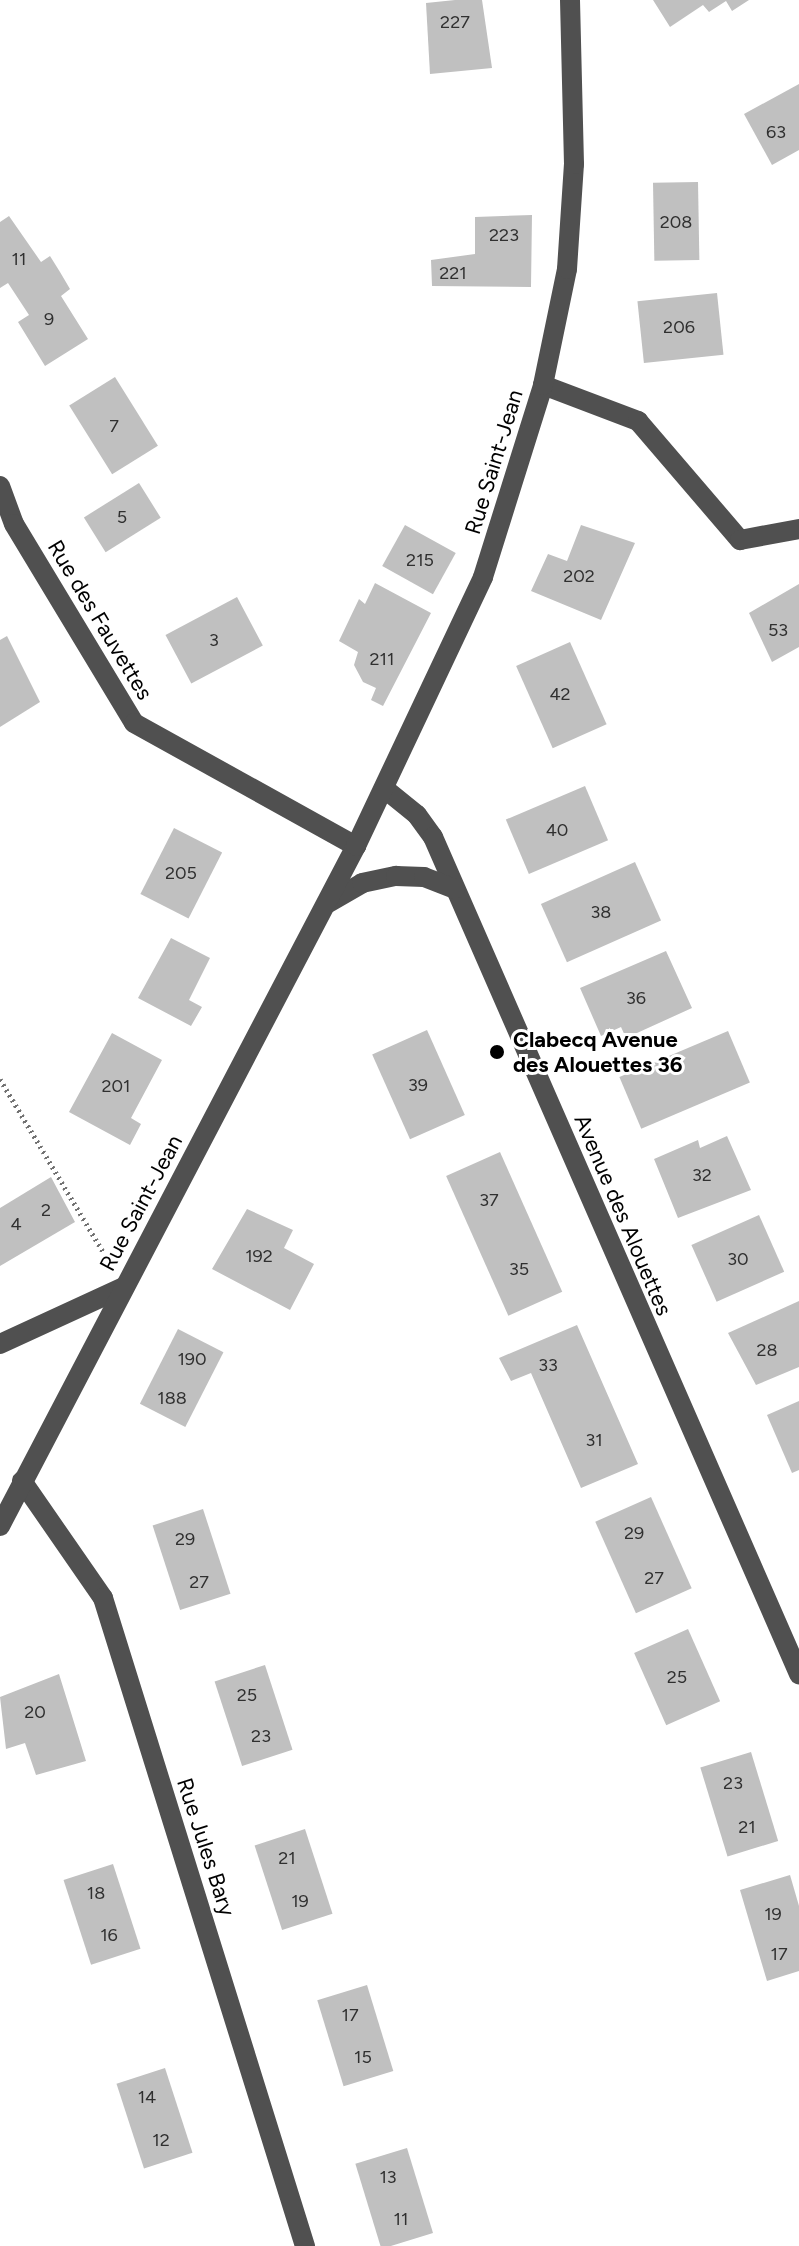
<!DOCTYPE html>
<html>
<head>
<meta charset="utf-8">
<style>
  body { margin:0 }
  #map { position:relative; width:799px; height:2246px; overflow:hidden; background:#fff; font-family:Figtree,sans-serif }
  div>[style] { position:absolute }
  .building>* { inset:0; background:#c0c0c0; transform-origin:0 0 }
  .path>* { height:5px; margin-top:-2.5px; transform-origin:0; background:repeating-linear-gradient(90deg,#727272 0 2px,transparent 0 6px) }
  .minor>* { height:20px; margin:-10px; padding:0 10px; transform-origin:10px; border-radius:10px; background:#505050 }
  .dots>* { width:22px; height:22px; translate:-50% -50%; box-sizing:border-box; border:4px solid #fff; border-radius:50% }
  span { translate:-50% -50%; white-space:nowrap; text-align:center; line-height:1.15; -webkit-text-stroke:6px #fff; paint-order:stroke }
  .number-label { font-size:18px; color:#303030 }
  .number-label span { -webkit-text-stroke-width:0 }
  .street-label { font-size:22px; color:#000 }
  .poi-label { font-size:22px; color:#000; font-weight:700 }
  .left { translate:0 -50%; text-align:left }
</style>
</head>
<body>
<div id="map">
  <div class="building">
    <div style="clip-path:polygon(455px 0,482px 0,492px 68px,430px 74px,426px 3px)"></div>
    <div style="clip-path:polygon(653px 0,749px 0,732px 11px,726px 1px,709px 12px,703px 5px,670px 27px)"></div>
    <div style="clip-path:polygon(799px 84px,799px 150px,772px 165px,744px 114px)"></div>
    <div style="left:698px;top:182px;width:78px;height:45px;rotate:89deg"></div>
    <div style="clip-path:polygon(532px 215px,531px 287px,432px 286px,431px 260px,475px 254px,475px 217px)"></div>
    <div style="clip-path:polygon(9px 216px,41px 262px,50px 256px,60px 272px,70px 289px,61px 296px,88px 339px,45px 366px,18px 322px,29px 315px,8px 283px,0 288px,0 222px)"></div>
    <div style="left:717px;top:293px;width:62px;height:80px;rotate:84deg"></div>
    <div style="left:115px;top:377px;width:81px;height:54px;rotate:58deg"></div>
    <div style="left:139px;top:483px;width:41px;height:65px;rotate:58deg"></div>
    <div style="left:405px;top:525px;width:58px;height:47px;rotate:29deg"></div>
    <div style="clip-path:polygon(581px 525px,635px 543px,601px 620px,531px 591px,548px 554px,567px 561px)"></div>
    <div style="clip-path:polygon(375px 583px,431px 613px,383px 706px,371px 700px,376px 688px,363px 682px,354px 665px,358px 652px,339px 641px,359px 599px,365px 604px)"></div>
    <div style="clip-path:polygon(799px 584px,799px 647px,772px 662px,749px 613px)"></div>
    <div style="left:237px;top:597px;width:55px;height:81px;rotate:62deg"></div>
    <div style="clip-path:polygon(7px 636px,40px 702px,0 727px,0 640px)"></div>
    <div style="left:570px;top:642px;width:90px;height:59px;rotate:66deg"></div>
    <div style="left:585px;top:786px;width:59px;height:86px;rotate:67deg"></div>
    <div style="left:174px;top:828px;width:54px;height:74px;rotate:27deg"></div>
    <div style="left:635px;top:862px;width:64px;height:103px;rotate:66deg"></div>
    <div style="clip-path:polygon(171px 938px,210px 958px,189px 1000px,202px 1007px,191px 1026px,138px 998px)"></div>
    <div style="clip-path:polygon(666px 951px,692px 1008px,626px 1038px,621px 1027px,601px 1036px,580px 988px)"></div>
    <div style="left:427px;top:1030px;width:93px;height:60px;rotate:66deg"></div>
    <div style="left:728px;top:1031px;width:56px;height:118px;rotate:67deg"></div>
    <div style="clip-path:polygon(112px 1033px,162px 1060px,131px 1118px,141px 1124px,130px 1145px,69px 1112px)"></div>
    <div style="clip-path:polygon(727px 1136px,751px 1190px,678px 1218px,654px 1159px,698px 1140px,700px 1148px)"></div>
    <div style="left:500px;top:1152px;width:153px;height:59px;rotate:66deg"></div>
    <div style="clip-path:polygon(51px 1177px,75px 1222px,0 1266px,0 1208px)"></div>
    <div style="clip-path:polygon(247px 1209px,293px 1230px,284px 1248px,314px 1264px,290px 1310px,212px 1269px)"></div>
    <div style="left:759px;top:1215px;width:62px;height:74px;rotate:66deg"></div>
    <div style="clip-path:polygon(799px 1301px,799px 1367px,756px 1385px,728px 1333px)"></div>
    <div style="clip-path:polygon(577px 1325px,638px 1464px,581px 1488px,531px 1373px,511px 1381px,499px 1358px)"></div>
    <div style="left:178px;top:1329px;width:51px;height:84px;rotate:27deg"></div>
    <div style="clip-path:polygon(799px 1401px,799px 1470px,792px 1473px,767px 1415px)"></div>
    <div style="left:651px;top:1497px;width:100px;height:61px;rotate:66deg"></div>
    <div style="left:203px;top:1509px;width:89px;height:53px;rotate:72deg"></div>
    <div style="left:688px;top:1629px;width:79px;height:59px;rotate:66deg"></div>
    <div style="left:265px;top:1665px;width:89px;height:53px;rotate:72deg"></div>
    <div style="clip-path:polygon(59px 1674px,86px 1761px,36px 1775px,25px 1743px,6px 1749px,0 1697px)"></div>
    <div style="left:751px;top:1752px;width:93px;height:53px;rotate:73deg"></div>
    <div style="left:305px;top:1829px;width:89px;height:53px;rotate:72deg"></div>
    <div style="left:113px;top:1864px;width:89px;height:52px;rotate:72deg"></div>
    <div style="clip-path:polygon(790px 1875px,799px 1906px,799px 1971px,767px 1981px,740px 1890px)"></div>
    <div style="left:367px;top:1985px;width:90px;height:52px;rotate:73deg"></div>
    <div style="left:165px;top:2068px;width:89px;height:51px;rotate:72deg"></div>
    <div style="left:407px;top:2148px;width:89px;height:54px;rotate:73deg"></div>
  </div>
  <div class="path">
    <div style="left:0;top:1079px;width:207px;rotate:59.2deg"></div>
  </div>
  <div class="minor">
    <div style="left:543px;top:385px;width:102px;rotate:20.8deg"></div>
    <div style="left:638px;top:421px;width:157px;rotate:49.4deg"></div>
    <div style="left:740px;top:540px;width:60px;rotate:-10.6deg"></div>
    <div style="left:0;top:486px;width:40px;rotate:69.8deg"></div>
    <div style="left:14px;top:524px;width:232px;rotate:58.9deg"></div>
    <div style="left:134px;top:723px;width:254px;rotate:29deg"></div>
    <div style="left:385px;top:789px;width:41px;rotate:39.1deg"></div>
    <div style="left:417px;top:815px;width:27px;rotate:54deg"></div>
    <div style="left:433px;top:837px;width:914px;rotate:66.38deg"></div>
    <div style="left:328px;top:903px;width:39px;rotate:-30deg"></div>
    <div style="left:362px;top:883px;width:35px;rotate:-12deg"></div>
    <div style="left:396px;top:876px;width:28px;rotate:2deg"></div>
    <div style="left:424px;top:877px;width:33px;rotate:21deg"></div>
    <div style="left:0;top:1344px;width:136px;rotate:-24.7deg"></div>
    <div style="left:22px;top:1481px;width:142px;rotate:55.3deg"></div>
    <div style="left:103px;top:1598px;width:679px;rotate:72.69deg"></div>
    <div style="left:0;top:1526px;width:768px;rotate:-62.37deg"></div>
    <div style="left:356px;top:846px;width:297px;rotate:-64.7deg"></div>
    <div style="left:483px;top:577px;width:201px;rotate:-72.6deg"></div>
    <div style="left:543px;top:385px;width:118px;rotate:-78.3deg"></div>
    <div style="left:567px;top:269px;width:105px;rotate:-86.2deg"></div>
    <div style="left:574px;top:164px;width:164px;rotate:-91.4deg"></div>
  </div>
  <div class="dots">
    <div style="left:497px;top:1052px;background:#000"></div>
  </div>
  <div class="number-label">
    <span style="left:455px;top:22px">227</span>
    <span style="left:776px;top:132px">63</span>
    <span style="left:676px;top:222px">208</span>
    <span style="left:504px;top:235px">223</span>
    <span style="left:19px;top:259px">11</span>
    <span style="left:453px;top:273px">221</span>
    <span style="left:49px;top:319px">9</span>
    <span style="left:679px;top:327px">206</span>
    <span style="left:114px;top:426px">7</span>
    <span style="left:122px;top:517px">5</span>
    <span style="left:420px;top:560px">215</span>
    <span style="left:579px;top:576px">202</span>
    <span style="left:778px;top:630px">53</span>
    <span style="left:214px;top:640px">3</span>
    <span style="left:382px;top:659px">211</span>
    <span style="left:560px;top:694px">42</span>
    <span style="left:557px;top:830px">40</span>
    <span style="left:181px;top:873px">205</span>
    <span style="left:601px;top:912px">38</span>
    <span style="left:636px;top:998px">36</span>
    <span style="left:418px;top:1085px">39</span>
    <span style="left:116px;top:1086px">201</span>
    <span style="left:702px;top:1175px">32</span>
    <span style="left:489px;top:1200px">37</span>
    <span style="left:46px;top:1210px">2</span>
    <span style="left:16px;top:1224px">4</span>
    <span style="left:259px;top:1256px">192</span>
    <span style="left:738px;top:1259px">30</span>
    <span style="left:519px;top:1269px">35</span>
    <span style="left:767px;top:1350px">28</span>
    <span style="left:192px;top:1359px">190</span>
    <span style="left:548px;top:1365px">33</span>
    <span style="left:172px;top:1398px">188</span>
    <span style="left:594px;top:1440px">31</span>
    <span style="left:634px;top:1533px">29</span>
    <span style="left:185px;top:1539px">29</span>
    <span style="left:654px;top:1578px">27</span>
    <span style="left:199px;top:1582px">27</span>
    <span style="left:677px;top:1677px">25</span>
    <span style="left:247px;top:1695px">25</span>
    <span style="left:35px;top:1712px">20</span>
    <span style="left:261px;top:1736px">23</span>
    <span style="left:733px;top:1783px">23</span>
    <span style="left:747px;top:1827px">21</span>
    <span style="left:287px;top:1858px">21</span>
    <span style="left:96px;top:1893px">18</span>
    <span style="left:300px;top:1901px">19</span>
    <span style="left:773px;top:1914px">19</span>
    <span style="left:109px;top:1935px">16</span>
    <span style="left:779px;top:1954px">17</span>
    <span style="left:350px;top:2015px">17</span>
    <span style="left:363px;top:2057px">15</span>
    <span style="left:147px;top:2097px">14</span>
    <span style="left:161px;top:2140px">12</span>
    <span style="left:388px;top:2177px">13</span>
    <span style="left:401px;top:2219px">11</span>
  </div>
  <div class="street-label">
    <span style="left:494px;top:462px;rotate:-73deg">Rue Saint-Jean</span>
    <span style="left:100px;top:620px;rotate:59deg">Rue des Fauvettes</span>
    <span style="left:141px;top:1203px;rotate:-62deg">Rue Saint-Jean</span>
    <span style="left:623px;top:1215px;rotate:67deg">Avenue des Alouettes</span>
    <span style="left:206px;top:1847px;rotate:72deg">Rue Jules Bary</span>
  </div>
  <div class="poi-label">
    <span class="left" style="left:513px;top:1052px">Clabecq Avenue<br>des Alouettes 36</span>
  </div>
</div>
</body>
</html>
